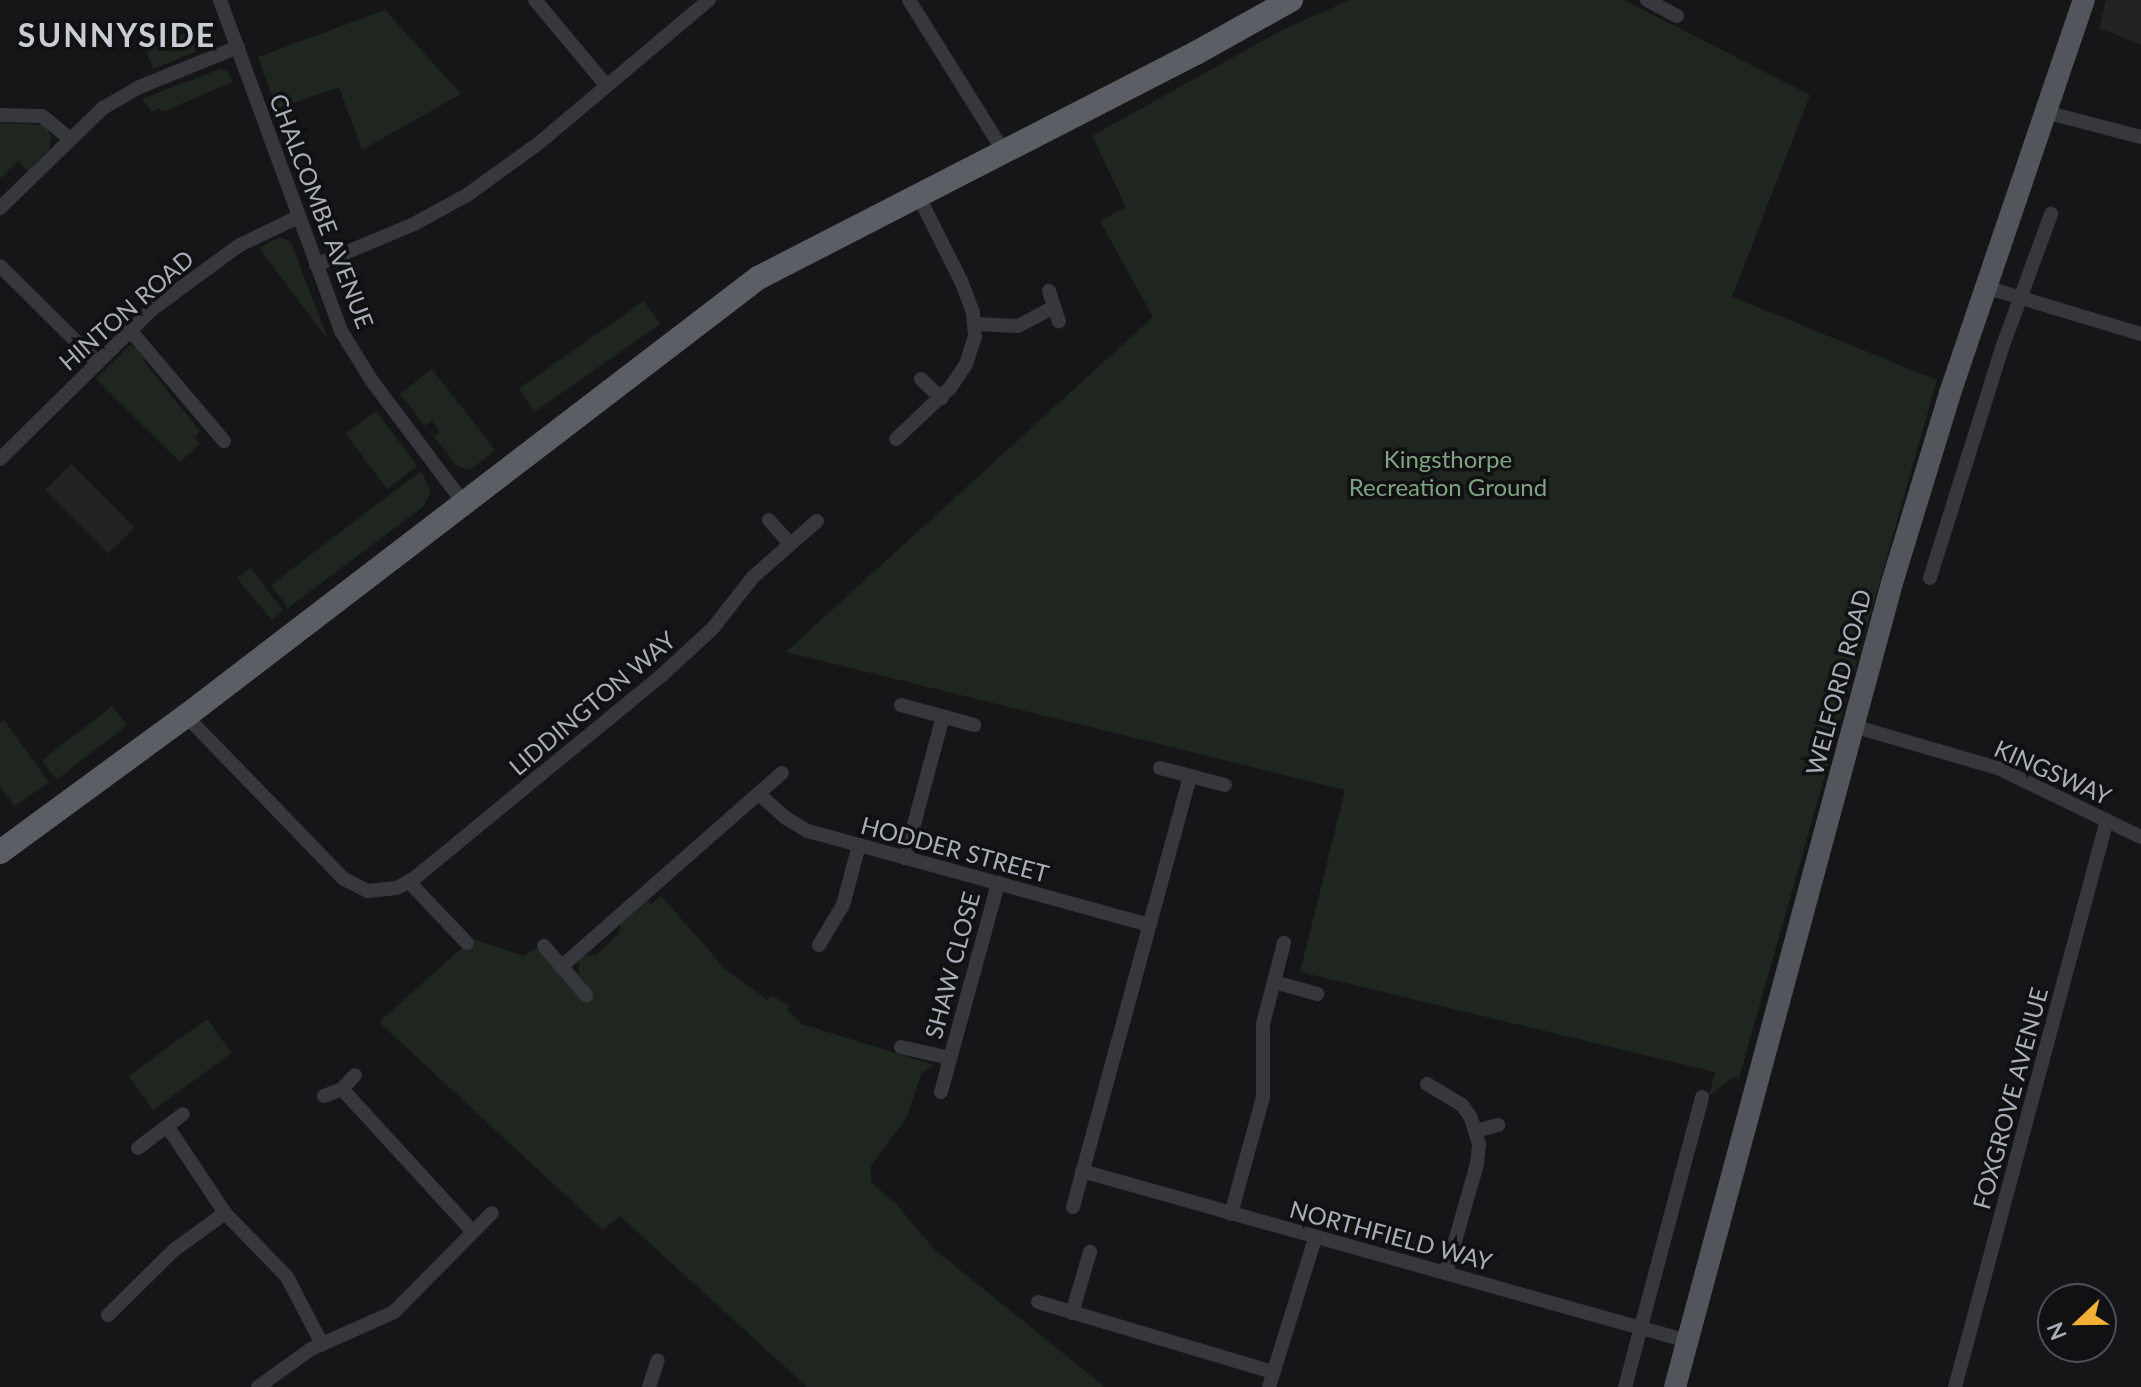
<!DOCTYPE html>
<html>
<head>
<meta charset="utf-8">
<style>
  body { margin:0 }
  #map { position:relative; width:2141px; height:1387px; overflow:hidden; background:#161618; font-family:Lato,sans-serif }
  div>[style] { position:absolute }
  .built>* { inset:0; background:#222225; transform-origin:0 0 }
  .green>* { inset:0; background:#1e261f; transform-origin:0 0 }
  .minor>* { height:14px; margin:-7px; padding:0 7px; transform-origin:7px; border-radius:7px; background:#37383d }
  .primary>* { height:22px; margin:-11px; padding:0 11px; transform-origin:11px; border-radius:11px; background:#53555c }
  .trunk>* { height:24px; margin:-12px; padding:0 12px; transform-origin:12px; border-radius:12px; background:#5b5e65 }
  span { translate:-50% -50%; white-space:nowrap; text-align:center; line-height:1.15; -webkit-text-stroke:7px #111113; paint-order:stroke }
  .street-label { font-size:24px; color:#a8adb8 }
  .park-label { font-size:24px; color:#7fa381 }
  .district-label { font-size:32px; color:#c9ccd4; font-weight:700; letter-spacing:2px }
  .north { position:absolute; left:2037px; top:1283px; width:80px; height:80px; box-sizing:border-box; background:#111113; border:2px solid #4d4f55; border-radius:50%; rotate:248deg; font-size:22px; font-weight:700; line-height:32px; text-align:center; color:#a8adb8 }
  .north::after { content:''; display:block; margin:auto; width:28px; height:36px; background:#f2b134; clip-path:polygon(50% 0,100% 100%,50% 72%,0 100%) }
</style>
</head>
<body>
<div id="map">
  <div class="built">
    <div style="clip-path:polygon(2106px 0,2141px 0,2141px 45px,2099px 28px)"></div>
    <div style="left:71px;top:464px;width:90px;height:37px;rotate:45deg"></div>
  </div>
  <div class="green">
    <div style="clip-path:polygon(1350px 0,1624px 0,1810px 95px,1732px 297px,1937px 380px,1739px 1078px,1733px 1077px,1709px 1096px,1715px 1072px,1300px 972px,1345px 790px,786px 652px,1153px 317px,1100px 221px,1126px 207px,1092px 136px,1282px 30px)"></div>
    <div style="clip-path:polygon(385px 10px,461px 94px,362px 150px,339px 87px,277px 109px,258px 57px)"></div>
    <div style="clip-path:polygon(212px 23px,216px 37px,212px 45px,153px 69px,145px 47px)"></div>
    <div style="clip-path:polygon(220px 69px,227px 71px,233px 82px,162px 112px,159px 108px,152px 112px,142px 99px)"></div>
    <div style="clip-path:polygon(0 123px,44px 125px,52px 136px,49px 149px,28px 171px,18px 161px,0 179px)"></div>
    <div style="clip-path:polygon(280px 237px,291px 242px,328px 340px,259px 248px)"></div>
    <div style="left:644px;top:301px;width:28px;height:153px;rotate:55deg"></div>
    <div style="clip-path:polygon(130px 345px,143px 352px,144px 362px,200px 431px,195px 437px,200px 444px,180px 462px,96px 379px)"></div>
    <div style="clip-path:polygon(432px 369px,495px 450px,470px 470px,457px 466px,434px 437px,440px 432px,432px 421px,425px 426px,400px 394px)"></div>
    <div style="left:376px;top:411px;width:69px;height:38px;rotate:53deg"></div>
    <div style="clip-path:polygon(421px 471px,431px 491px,424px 506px,288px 608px,271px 585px)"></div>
    <div style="clip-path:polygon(251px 568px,283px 611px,272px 620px,237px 578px)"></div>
    <div style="left:112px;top:706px;width:24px;height:89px;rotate:52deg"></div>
    <div style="clip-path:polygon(4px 720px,49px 782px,15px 806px,0 787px,0 723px)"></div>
    <div style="clip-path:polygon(661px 896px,726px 970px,768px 1000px,771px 995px,789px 1005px,787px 1009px,802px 1024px,934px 1065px,921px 1074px,907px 1117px,871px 1165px,871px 1182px,896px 1204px,934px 1249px,1105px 1387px,807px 1387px,620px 1216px,603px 1230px,379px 1022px,472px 939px,523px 956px,537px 948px,583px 1002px,593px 993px,579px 975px,579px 961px,585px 956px,596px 955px,619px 934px,620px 924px,648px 901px,651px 904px)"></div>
    <div style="left:207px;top:1019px;width:42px;height:97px;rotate:54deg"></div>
  </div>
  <div class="minor">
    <div style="left:220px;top:0;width:352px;rotate:69.9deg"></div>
    <div style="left:341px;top:331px;width:59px;rotate:58.2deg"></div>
    <div style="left:372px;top:381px;width:151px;rotate:53.1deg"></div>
    <div style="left:535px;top:0;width:112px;rotate:50.1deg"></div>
    <div style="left:909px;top:0;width:179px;rotate:58deg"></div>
    <div style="left:1647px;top:0;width:34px;rotate:28deg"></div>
    <div style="left:2045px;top:112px;width:99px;rotate:14.6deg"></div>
    <div style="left:0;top:115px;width:42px;rotate:1.4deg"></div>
    <div style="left:42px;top:116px;width:35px;rotate:39deg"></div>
    <div style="left:0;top:208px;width:144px;rotate:-44.2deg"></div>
    <div style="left:103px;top:108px;width:39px;rotate:-30deg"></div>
    <div style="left:137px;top:88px;width:109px;rotate:-22.1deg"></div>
    <div style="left:316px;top:265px;width:106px;rotate:-22.7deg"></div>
    <div style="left:414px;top:224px;width:60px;rotate:-28.7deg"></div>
    <div style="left:467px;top:195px;width:89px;rotate:-35.8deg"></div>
    <div style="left:539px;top:143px;width:222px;rotate:-40.1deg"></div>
    <div style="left:0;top:266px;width:135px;rotate:44.7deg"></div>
    <div style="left:1985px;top:287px;width:163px;rotate:16.8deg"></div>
    <div style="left:1049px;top:291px;width:32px;rotate:72deg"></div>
    <div style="left:975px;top:324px;width:43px;rotate:2.7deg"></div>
    <div style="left:1018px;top:326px;width:41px;rotate:-27.8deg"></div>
    <div style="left:129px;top:329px;width:147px;rotate:49.7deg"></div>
    <div style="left:921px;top:379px;width:28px;rotate:44deg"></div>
    <div style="left:896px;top:439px;width:74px;rotate:-43.4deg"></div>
    <div style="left:950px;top:388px;width:29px;rotate:-56deg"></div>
    <div style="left:966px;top:364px;width:29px;rotate:-72deg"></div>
    <div style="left:975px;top:336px;width:24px;rotate:-95deg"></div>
    <div style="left:973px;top:312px;width:33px;rotate:-111deg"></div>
    <div style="left:961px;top:281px;width:96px;rotate:-116.6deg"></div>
    <div style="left:0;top:459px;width:212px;rotate:-44.6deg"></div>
    <div style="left:151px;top:310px;width:108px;rotate:-36.3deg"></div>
    <div style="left:238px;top:246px;width:67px;rotate:-25.8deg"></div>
    <div style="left:769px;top:520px;width:32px;rotate:49deg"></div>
    <div style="left:1930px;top:578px;width:241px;rotate:-72.6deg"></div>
    <div style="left:2002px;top:348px;width:143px;rotate:-69.9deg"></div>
    <div style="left:901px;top:705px;width:76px;rotate:15.3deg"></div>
    <div style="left:186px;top:716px;width:227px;rotate:45.9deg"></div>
    <div style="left:344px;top:879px;width:27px;rotate:27deg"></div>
    <div style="left:368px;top:891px;width:29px;rotate:-6deg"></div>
    <div style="left:397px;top:888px;width:22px;rotate:-30deg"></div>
    <div style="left:416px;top:877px;width:317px;rotate:-39.4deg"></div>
    <div style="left:661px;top:676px;width:71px;rotate:-42.7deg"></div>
    <div style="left:713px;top:628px;width:65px;rotate:-51.9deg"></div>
    <div style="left:753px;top:577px;width:85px;rotate:-41.2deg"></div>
    <div style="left:1853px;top:726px;width:151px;rotate:16.2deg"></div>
    <div style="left:1998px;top:768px;width:159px;rotate:25.8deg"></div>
    <div style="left:1160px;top:768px;width:67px;rotate:14.7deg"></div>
    <div style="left:759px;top:794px;width:36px;rotate:42deg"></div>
    <div style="left:786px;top:818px;width:26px;rotate:31deg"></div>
    <div style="left:808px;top:831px;width:354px;rotate:15.4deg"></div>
    <div style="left:905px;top:858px;width:147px;rotate:-75deg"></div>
    <div style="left:409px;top:882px;width:84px;rotate:46.4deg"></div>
    <div style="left:819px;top:945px;width:47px;rotate:-59deg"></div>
    <div style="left:843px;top:905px;width:62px;rotate:-75.1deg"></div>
    <div style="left:544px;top:946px;width:65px;rotate:49.4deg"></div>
    <div style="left:561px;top:967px;width:294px;rotate:-41.3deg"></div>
    <div style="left:1274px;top:982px;width:45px;rotate:15.6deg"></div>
    <div style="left:901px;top:1047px;width:50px;rotate:12.7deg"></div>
    <div style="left:1427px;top:1084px;width:41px;rotate:31deg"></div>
    <div style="left:1462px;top:1105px;width:16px;rotate:55deg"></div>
    <div style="left:1471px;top:1118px;width:28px;rotate:73deg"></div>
    <div style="left:1479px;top:1145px;width:19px;rotate:96deg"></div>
    <div style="left:1477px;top:1164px;width:113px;rotate:105.9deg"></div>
    <div style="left:342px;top:1089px;width:193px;rotate:47.5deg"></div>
    <div style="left:941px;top:1092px;width:217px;rotate:-74.7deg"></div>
    <div style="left:324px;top:1096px;width:19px;rotate:-21deg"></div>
    <div style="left:342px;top:1089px;width:19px;rotate:-47deg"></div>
    <div style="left:167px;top:1126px;width:105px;rotate:56.3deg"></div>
    <div style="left:225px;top:1213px;width:89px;rotate:45.9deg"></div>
    <div style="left:287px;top:1277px;width:76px;rotate:62.4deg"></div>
    <div style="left:1476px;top:1131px;width:23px;rotate:-15deg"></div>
    <div style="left:138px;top:1148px;width:56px;rotate:-37.1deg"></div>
    <div style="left:1082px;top:1171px;width:628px;rotate:15.69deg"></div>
    <div style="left:1073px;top:1207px;width:447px;rotate:-74.8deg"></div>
    <div style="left:1231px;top:1214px;width:121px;rotate:-74.7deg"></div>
    <div style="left:1263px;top:1097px;width:73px;rotate:-90deg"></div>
    <div style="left:1263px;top:1024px;width:84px;rotate:-75.5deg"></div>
    <div style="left:1038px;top:1302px;width:245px;rotate:16.6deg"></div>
    <div style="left:1072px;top:1313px;width:64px;rotate:-73.6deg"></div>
    <div style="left:108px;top:1315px;width:93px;rotate:-44.6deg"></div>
    <div style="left:174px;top:1250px;width:63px;rotate:-36deg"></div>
    <div style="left:258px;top:1387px;width:65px;rotate:-35.6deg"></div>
    <div style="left:311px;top:1349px;width:91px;rotate:-24deg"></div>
    <div style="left:394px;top:1312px;width:139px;rotate:-45.3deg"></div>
    <div style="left:649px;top:1387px;width:28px;rotate:-72deg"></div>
    <div style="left:1269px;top:1387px;width:156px;rotate:-72.8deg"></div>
    <div style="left:1625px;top:1387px;width:300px;rotate:-75.1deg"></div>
    <div style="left:1955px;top:1387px;width:587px;rotate:-74.99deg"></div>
  </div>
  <div class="primary">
    <div style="left:1675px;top:1387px;width:833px;rotate:-74.9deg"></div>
    <div style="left:1892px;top:583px;width:199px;rotate:-73deg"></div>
    <div style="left:1950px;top:393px;width:415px;rotate:-71.2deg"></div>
  </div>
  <div class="trunk">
    <div style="left:0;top:852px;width:230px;rotate:-36.2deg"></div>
    <div style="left:186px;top:716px;width:720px;rotate:-37.44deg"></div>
    <div style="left:758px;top:278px;width:492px;rotate:-27.2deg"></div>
    <div style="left:1196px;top:53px;width:109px;rotate:-29.2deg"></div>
  </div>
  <div class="street-label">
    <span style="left:322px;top:211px;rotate:69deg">CHALCOMBE AVENUE</span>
    <span style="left:126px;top:310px;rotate:-41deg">HINTON ROAD</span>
    <span style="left:1838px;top:682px;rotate:-75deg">WELFORD ROAD</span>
    <span style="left:592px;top:703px;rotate:-40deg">LIDDINGTON WAY</span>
    <span style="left:2053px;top:772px;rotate:24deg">KINGSWAY</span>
    <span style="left:955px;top:849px;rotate:15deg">HODDER STREET</span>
    <span style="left:952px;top:965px;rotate:-75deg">SHAW CLOSE</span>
    <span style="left:2010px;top:1098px;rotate:-75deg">FOXGROVE AVENUE</span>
    <span style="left:1391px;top:1235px;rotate:15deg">NORTHFIELD WAY</span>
  </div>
  <div class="park-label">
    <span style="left:1448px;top:473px">Kingsthorpe<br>Recreation Ground</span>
  </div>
  <div class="district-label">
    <span style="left:117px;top:35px">SUNNYSIDE</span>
  </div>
  <div class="north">N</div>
</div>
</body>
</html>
